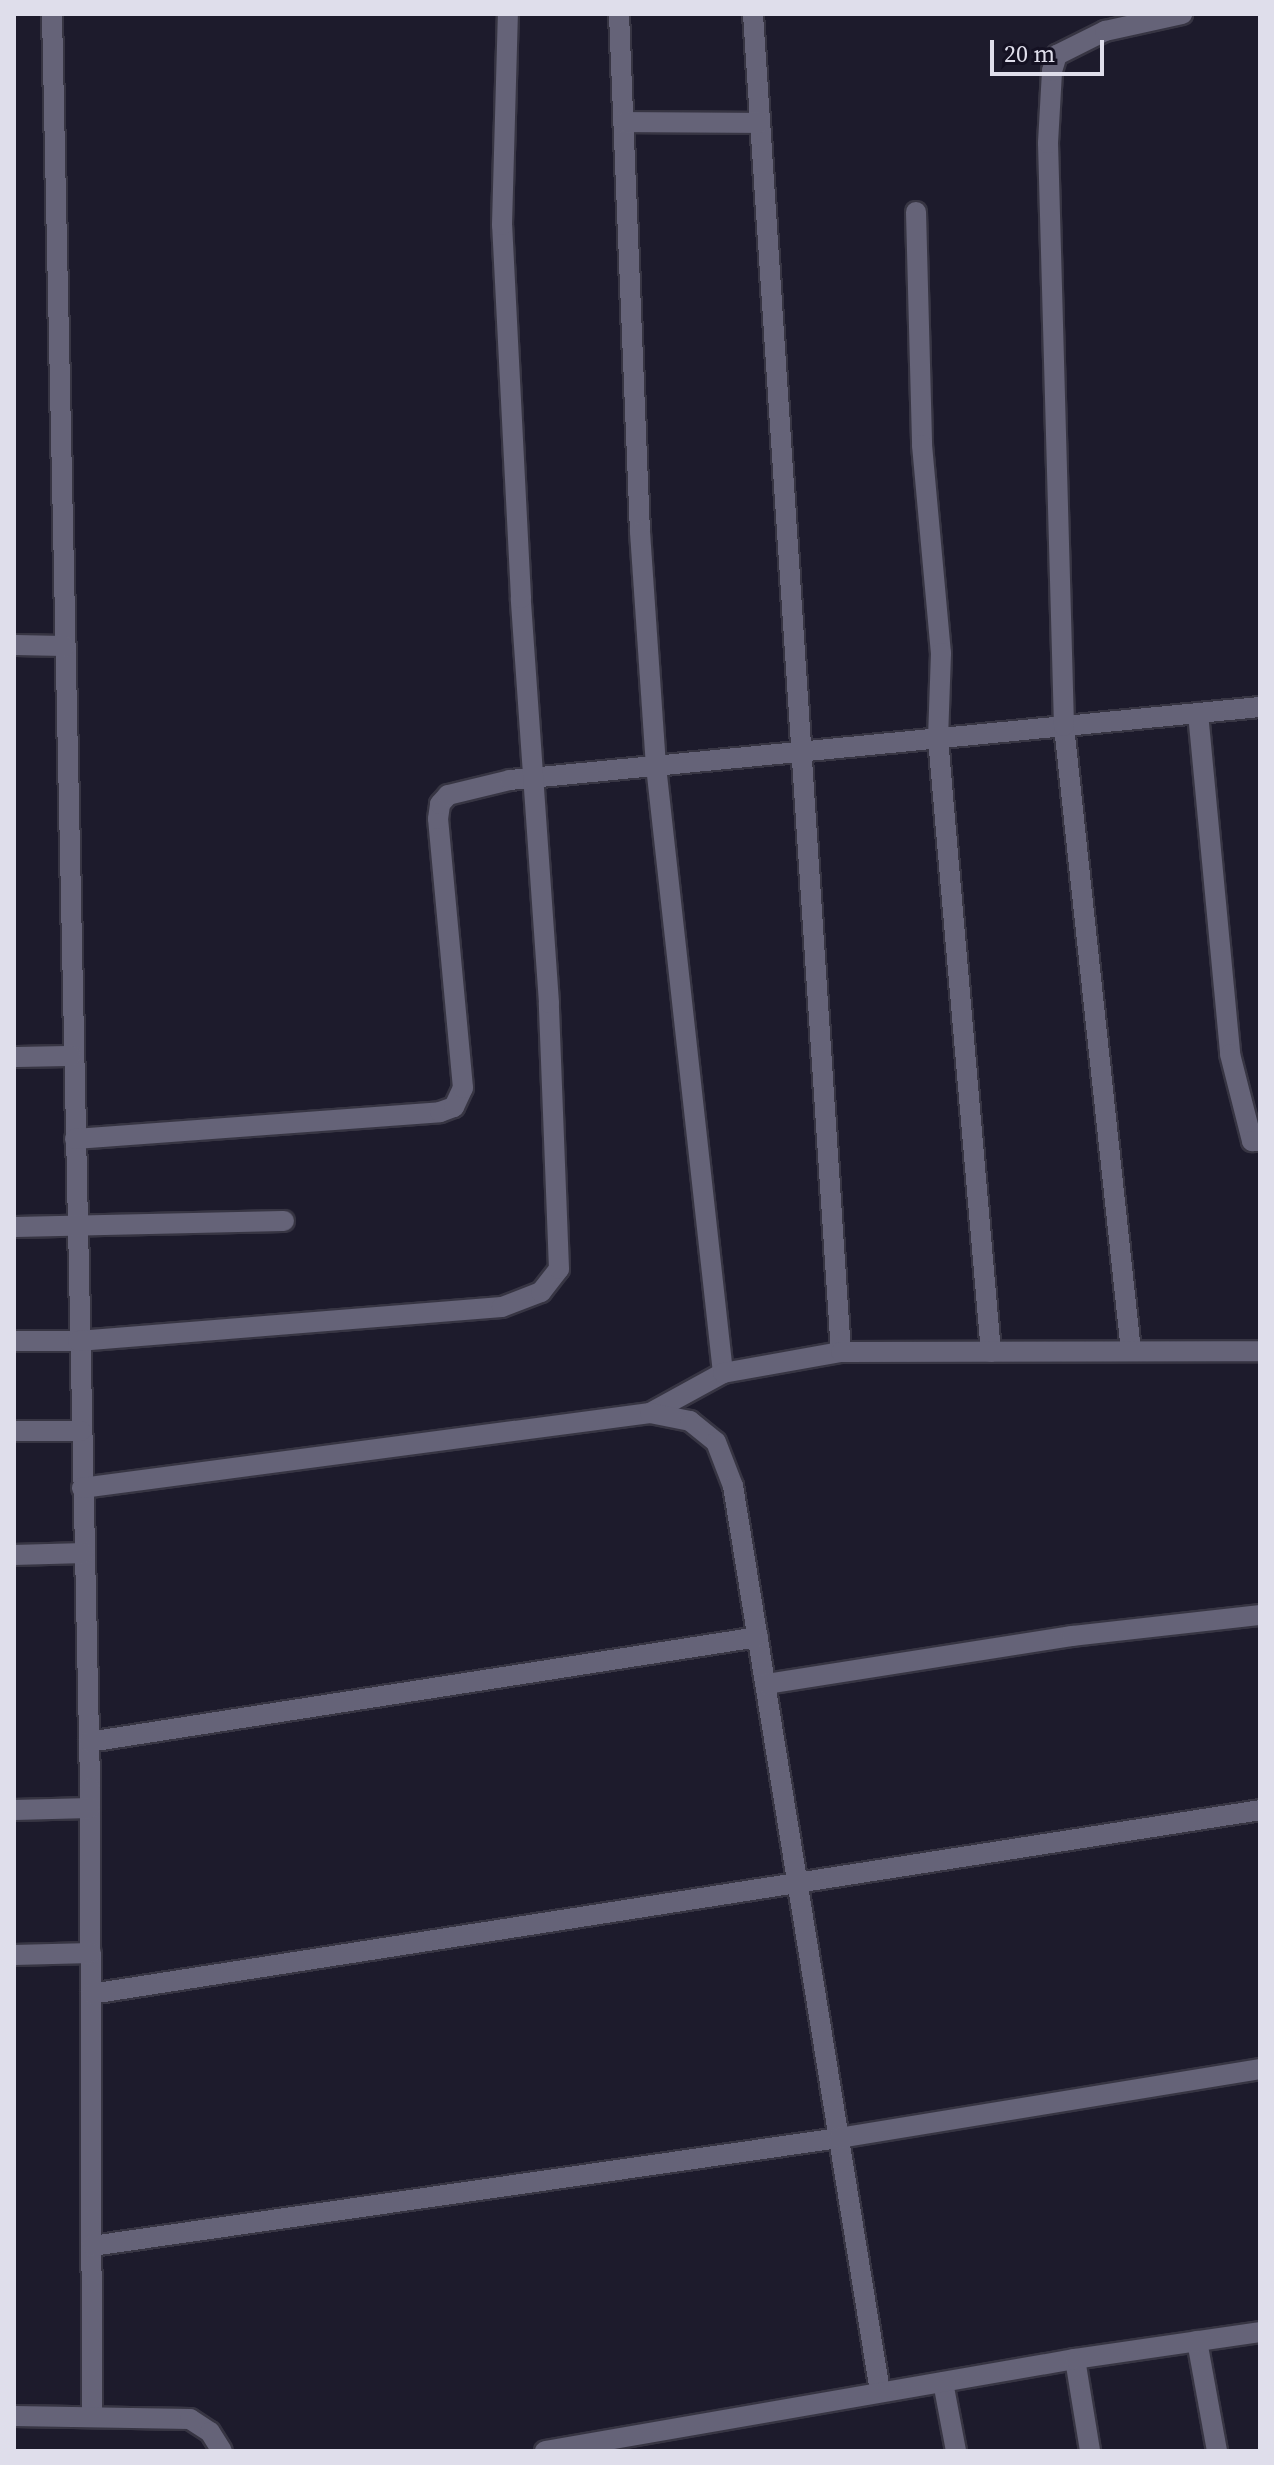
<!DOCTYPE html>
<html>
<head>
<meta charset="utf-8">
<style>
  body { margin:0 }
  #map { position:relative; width:1274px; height:2465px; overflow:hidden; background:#1d1b2c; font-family:"Source Serif 4",serif }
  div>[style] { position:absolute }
  .roads { filter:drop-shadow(2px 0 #373543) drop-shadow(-2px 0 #373543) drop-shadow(0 2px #373543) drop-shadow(0 -2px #373543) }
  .street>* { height:20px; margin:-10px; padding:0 10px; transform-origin:10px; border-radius:10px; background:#656378 }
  span { translate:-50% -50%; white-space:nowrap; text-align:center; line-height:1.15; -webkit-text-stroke:6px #141122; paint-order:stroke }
  .frame { position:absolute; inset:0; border:16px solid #dfdeeb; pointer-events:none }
  .scale { position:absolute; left:990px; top:40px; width:114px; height:36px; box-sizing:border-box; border:4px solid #dfdeeb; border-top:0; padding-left:10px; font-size:24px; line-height:28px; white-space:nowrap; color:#dfdeeb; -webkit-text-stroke:6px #141122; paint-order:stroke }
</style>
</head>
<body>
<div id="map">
  <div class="roads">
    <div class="street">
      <div style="left:52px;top:14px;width:1774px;rotate:88.77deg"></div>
      <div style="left:90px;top:1788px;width:627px;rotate:89.82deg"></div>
      <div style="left:619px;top:14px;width:518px;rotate:87.68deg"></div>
      <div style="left:640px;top:532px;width:235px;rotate:86.1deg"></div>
      <div style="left:656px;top:766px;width:611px;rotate:83.7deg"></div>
      <div style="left:753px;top:14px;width:1341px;rotate:86.24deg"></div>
      <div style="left:625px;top:122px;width:135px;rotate:0.4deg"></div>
      <div style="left:916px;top:212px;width:233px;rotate:88.5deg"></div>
      <div style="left:922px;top:445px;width:209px;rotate:84.8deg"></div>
      <div style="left:941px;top:653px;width:85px;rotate:92deg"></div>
      <div style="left:938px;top:738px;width:616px;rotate:85.07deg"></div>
      <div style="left:14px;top:645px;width:51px;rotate:1.1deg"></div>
      <div style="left:1198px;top:713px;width:342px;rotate:84.6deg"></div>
      <div style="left:1230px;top:1054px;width:90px;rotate:75.8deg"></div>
      <div style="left:1252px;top:1141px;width:8px"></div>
      <div style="left:14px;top:1057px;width:57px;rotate:-1deg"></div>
      <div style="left:75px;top:1139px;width:366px;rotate:-4.2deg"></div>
      <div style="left:440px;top:1112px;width:15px;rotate:-20deg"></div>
      <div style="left:454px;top:1107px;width:21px;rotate:-65deg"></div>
      <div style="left:463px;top:1088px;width:270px;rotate:-95.3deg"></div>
      <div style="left:438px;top:819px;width:15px;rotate:-82deg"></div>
      <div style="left:440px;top:804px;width:12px;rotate:-48deg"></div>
      <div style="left:448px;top:795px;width:64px;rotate:-13.6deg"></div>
      <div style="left:510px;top:780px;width:754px;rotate:-5.56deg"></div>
      <div style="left:14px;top:1227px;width:270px;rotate:-1.3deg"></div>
      <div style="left:14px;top:1341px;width:64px"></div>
      <div style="left:78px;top:1341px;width:425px;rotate:-4.6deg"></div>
      <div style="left:502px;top:1307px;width:42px;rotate:-21deg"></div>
      <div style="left:541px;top:1292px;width:29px;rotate:-52deg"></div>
      <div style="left:559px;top:1269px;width:266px;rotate:-92.2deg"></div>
      <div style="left:549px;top:1003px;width:406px;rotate:-94deg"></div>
      <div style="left:521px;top:598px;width:373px;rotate:-92.9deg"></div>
      <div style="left:502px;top:225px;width:211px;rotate:-88.4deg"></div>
      <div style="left:1131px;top:1351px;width:629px;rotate:-96.12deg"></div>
      <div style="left:1064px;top:726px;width:583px;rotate:-91.57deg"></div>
      <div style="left:1048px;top:143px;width:72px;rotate:-86.8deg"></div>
      <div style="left:1052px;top:71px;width:17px;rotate:-73deg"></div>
      <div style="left:1057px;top:55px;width:54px;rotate:-26.6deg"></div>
      <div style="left:1105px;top:31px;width:79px;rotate:-12.4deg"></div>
      <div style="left:650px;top:1413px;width:83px;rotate:-28.7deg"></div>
      <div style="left:723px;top:1373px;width:120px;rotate:-10.1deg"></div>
      <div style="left:841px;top:1352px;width:419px;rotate:-0.1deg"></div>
      <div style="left:14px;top:1431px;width:67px"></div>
      <div style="left:82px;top:1488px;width:573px;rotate:-7.52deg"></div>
      <div style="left:650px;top:1413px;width:41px;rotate:11.3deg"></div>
      <div style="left:690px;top:1421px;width:33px;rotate:39deg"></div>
      <div style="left:716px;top:1442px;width:47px;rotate:68.9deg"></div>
      <div style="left:733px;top:1486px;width:918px;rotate:80.78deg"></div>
      <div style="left:14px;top:1555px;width:70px;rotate:-1.6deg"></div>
      <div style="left:766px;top:1684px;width:310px;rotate:-8.9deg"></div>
      <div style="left:1072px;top:1636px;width:189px;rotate:-6.4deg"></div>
      <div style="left:89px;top:1742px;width:677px;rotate:-8.92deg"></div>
      <div style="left:14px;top:1810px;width:76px;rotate:-1.5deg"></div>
      <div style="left:14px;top:1955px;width:77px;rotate:-1.5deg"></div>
      <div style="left:91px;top:1994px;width:1183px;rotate:-8.94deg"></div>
      <div style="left:92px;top:2246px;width:755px;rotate:-8.23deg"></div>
      <div style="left:839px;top:2138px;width:427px;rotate:-9.3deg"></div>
      <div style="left:1197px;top:2341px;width:112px;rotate:79.7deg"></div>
      <div style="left:1075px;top:2359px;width:93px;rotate:80.7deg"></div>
      <div style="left:943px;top:2382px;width:70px;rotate:79.3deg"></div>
      <div style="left:14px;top:2416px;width:176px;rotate:1deg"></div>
      <div style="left:190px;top:2419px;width:24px;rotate:33deg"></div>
      <div style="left:210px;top:2432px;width:22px;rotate:58deg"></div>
      <div style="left:545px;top:2451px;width:538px;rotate:-9.85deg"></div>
      <div style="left:1075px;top:2359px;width:187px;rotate:-8.3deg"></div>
    </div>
  </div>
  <div class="frame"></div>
  <div class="scale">20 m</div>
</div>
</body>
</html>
